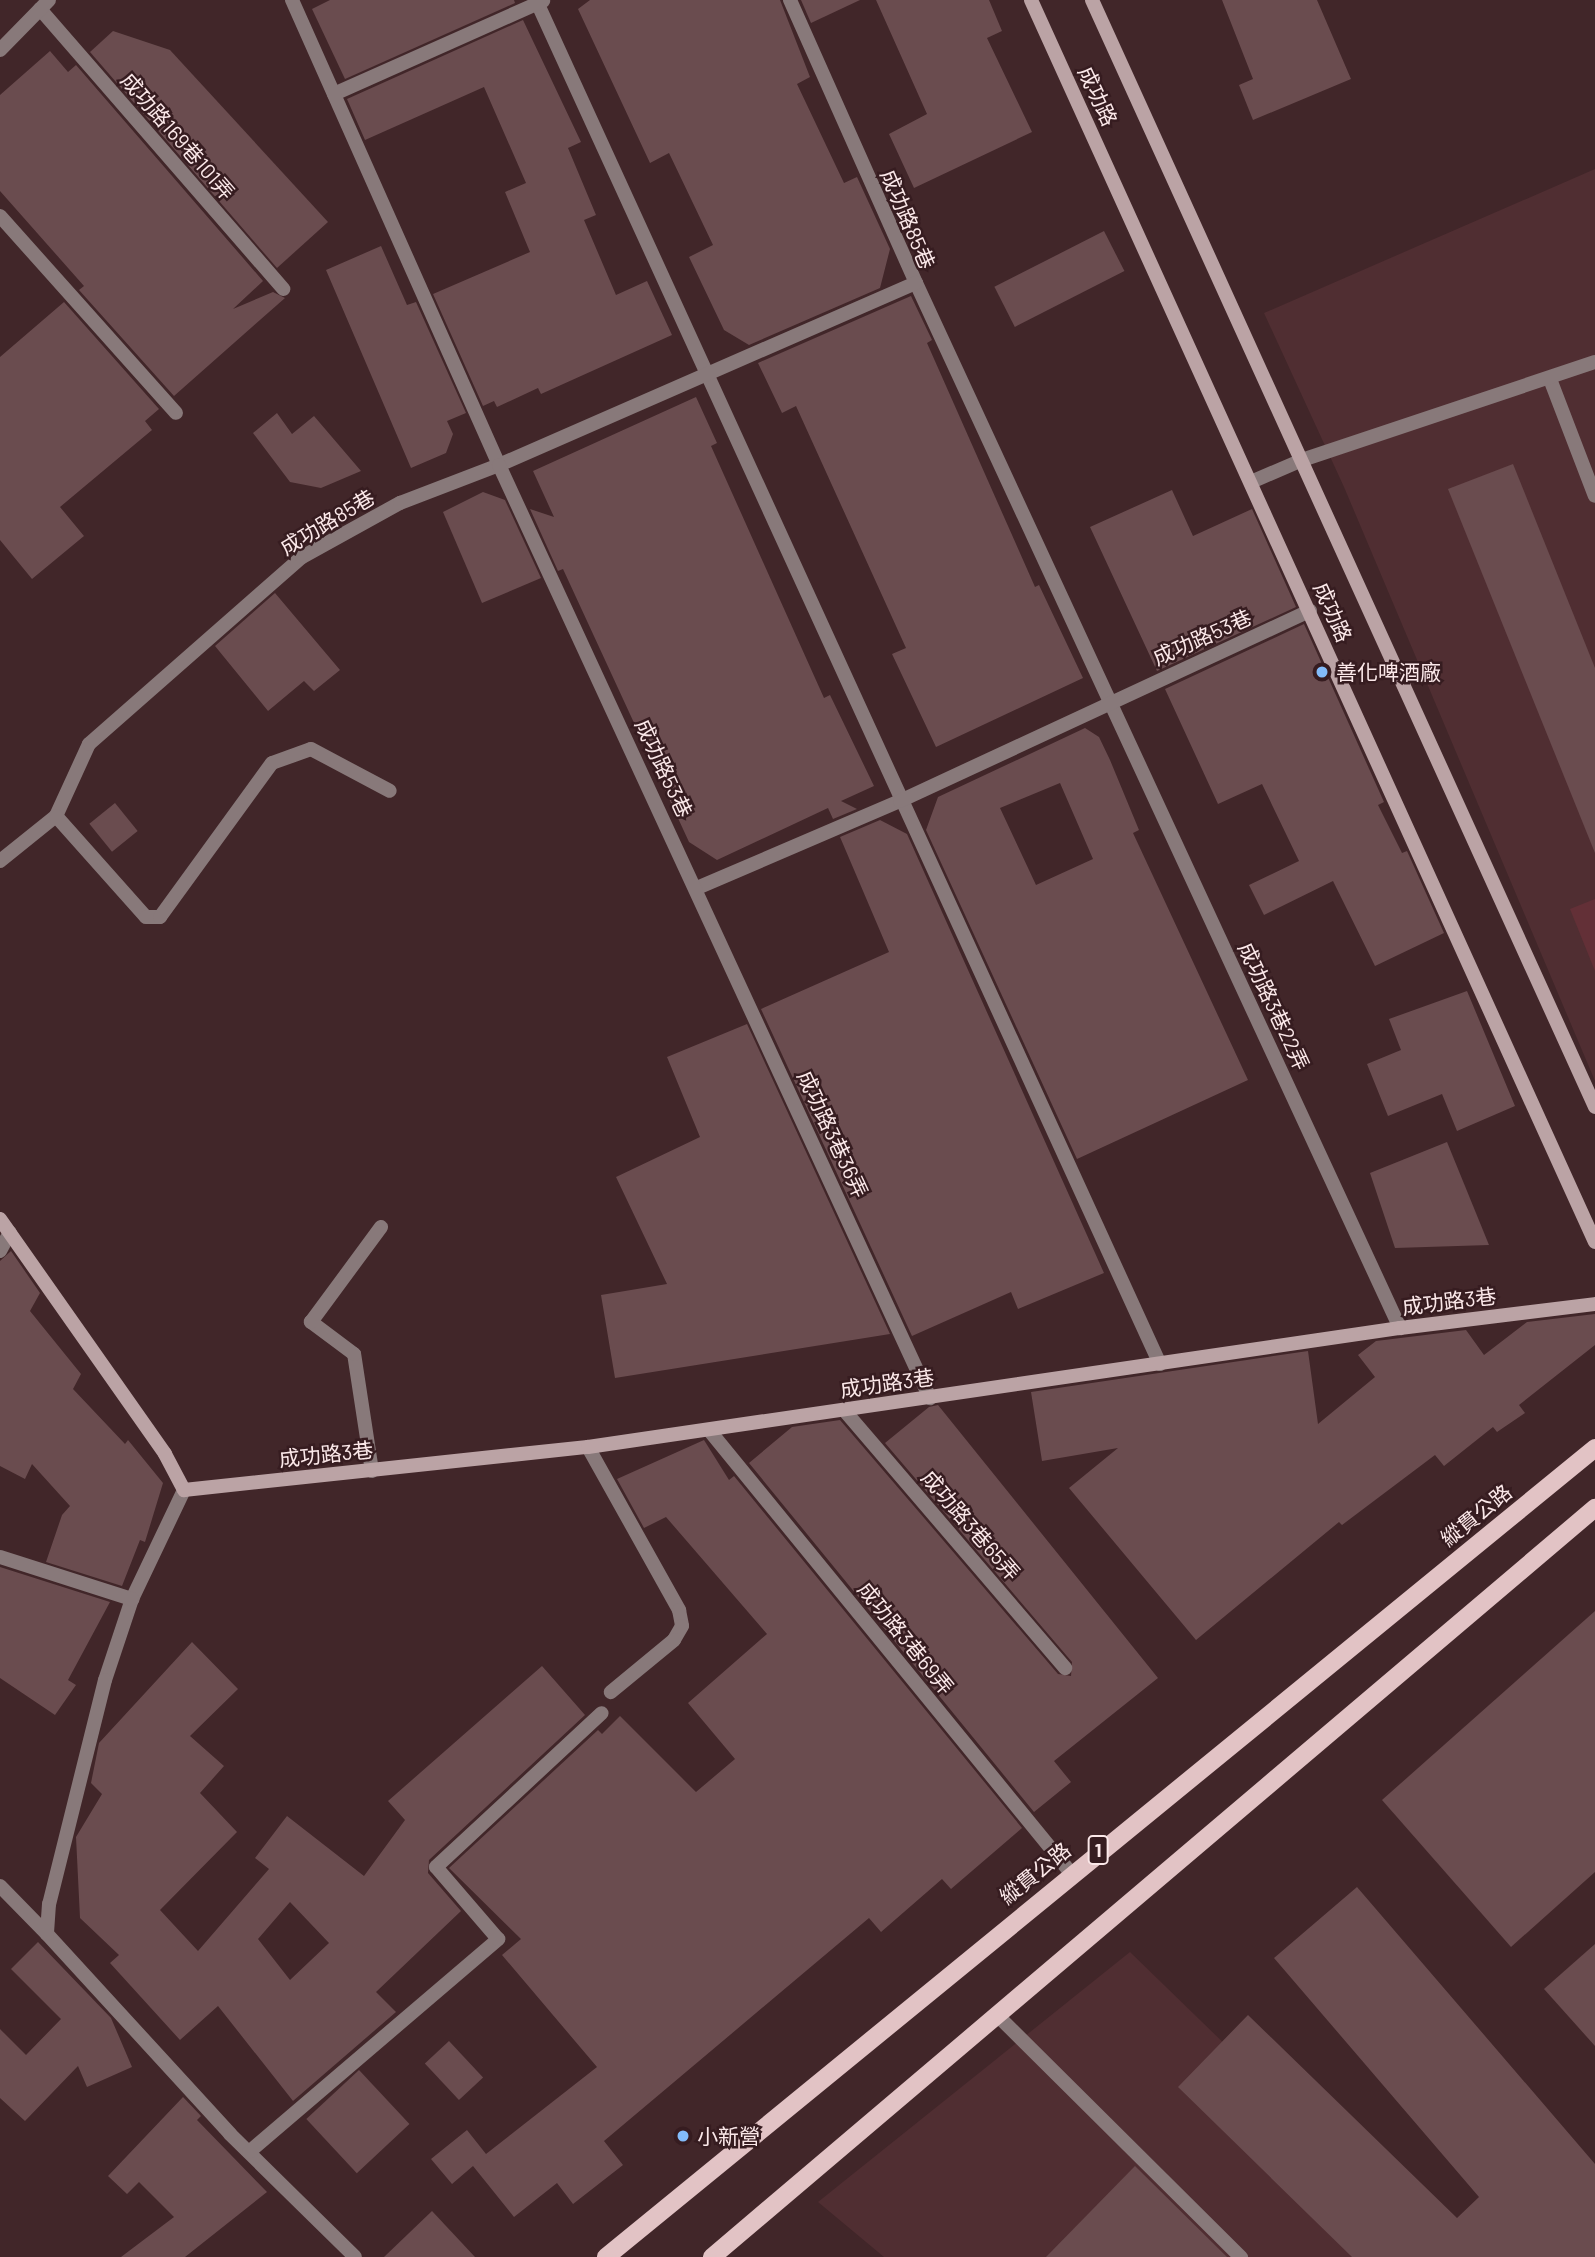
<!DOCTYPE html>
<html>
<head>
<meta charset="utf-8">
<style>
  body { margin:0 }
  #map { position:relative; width:1595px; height:2257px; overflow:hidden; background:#412629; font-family:Barlow,"Noto Sans TC",sans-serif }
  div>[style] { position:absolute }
  .built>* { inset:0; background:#502e32 }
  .green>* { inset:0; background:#633037 }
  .building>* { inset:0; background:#6a4c4f; transform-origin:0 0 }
  .lane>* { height:14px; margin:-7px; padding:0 7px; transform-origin:7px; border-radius:7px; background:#88797a }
  .street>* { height:14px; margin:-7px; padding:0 7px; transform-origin:7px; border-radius:7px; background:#88797a }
  .secondary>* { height:14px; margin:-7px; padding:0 7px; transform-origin:7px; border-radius:7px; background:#bba3a5 }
  .primary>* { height:18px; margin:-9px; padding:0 9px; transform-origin:9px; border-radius:9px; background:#e2c3c5 }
  .dots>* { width:19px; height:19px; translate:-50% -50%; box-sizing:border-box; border:4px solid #361c20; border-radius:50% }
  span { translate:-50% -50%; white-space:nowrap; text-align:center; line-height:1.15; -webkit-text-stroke:5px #361c20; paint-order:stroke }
  .shield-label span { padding:2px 5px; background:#361c20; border:2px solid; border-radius:5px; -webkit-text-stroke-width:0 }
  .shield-label { font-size:19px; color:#fbe8e9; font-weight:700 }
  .street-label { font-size:21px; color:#fbe8e9 }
  .poi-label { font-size:21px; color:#fbe8e9 }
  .left { translate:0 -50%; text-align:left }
</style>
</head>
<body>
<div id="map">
  <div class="built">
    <div style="clip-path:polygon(1595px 169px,1595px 1081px,1344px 487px,1264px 313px)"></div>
    <div style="clip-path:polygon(1130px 1952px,1444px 2257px,884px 2257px,818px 2202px)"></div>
  </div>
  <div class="green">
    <div style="clip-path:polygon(1595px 899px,1595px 971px,1570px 909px)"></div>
  </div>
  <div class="building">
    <div style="clip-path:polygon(330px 0,514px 0,515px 3px,345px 79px,312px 9px)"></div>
    <div style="clip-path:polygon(590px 0,780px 0,810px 77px,797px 84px,844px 183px,857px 177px,890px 249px,880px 288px,749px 345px,724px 330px,689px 257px,713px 245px,669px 153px,650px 163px,578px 9px)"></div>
    <div style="clip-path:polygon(801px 0,860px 0,811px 23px)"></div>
    <div style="clip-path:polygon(876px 0,989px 0,1002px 31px,987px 38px,1032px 132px,914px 188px,889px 134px,927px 114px)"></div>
    <div style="clip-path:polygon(1222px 0,1317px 0,1351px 79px,1253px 120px,1239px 85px,1253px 79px)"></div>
    <div style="clip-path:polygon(523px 20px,581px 142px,568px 148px,596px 215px,584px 220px,616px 295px,647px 281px,672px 335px,541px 394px,538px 388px,497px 407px,494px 401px,483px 406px,433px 294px,530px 252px,505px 192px,526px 183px,484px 87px,365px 140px,347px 99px)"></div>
    <div style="clip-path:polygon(113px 31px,170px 50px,328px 222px,277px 268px,90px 52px)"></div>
    <div style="clip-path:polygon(50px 51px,68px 72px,76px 65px,263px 281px,233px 309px,273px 292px,285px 298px,174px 396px,79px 290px,84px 286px,0 191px,0 95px)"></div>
    <div style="left:1104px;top:231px;width:45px;height:123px;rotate:63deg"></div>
    <div style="clip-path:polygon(381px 246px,407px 305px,416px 302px,466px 413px,447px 421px,453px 434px,446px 453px,411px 468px,326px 270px)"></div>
    <div style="clip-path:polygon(911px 296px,932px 340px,927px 343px,1035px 587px,1039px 585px,1083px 678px,936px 747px,892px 654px,906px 648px,796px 406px,782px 413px,758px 363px)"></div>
    <div style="clip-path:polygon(64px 302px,159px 409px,145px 421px,152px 430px,60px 507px,84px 536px,32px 579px,0 540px,0 357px)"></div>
    <div style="clip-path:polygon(696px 397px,717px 443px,711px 446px,824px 698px,830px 695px,874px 786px,841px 801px,857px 809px,833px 819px,828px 808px,717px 860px,689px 842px,563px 569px,558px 571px,530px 509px,554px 517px,533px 471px)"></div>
    <div style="clip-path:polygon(277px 413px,292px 434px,314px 416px,361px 471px,321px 488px,290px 482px,253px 433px)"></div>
    <div style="clip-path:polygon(1513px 464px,1595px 668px,1595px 853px,1448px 489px)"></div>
    <div style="clip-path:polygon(1172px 490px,1193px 536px,1252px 509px,1296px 607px,1157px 671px,1090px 527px)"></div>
    <div style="clip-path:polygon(483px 492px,505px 500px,541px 578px,482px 603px,443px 512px)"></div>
    <div style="clip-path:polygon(275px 593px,340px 670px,314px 691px,304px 681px,268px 711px,215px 646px)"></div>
    <div style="clip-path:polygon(1304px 624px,1384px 802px,1378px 805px,1402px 853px,1407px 851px,1444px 933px,1375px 966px,1333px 881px,1264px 915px,1249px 885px,1299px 861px,1262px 784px,1218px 804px,1165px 689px)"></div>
    <div style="clip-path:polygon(evenodd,1085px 728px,1099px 737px,1110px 760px,1139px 830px,1133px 833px,1248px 1080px,1077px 1159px,926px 830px,938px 797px,1085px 728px,1060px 783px,1093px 859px,1036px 885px,1000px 808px,1060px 783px)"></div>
    <div style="left:115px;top:803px;width:36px;height:33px;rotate:51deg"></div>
    <div style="clip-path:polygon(880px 820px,907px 834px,1104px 1273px,1018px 1309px,1011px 1292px,912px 1336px,761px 1009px,889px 952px,840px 837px)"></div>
    <div style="clip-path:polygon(1467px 991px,1515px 1106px,1457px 1131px,1442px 1094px,1388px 1116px,1367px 1064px,1401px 1050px,1389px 1019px)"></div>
    <div style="clip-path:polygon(747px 1024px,890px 1334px,615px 1378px,601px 1295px,667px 1284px,616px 1177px,700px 1137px,667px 1057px)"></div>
    <div style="clip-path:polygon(1447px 1142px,1489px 1245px,1395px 1248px,1370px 1173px)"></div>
    <div style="clip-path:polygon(11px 1251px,40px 1293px,30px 1311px,81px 1374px,73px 1389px,125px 1444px,128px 1440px,163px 1483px,145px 1542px,140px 1540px,122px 1586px,46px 1562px,62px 1515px,70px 1506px,32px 1464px,25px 1479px,0 1466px,0 1261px)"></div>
    <div style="clip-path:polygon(1595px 1314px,1595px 1345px,1519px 1405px,1525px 1413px,1497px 1432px,1493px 1427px,1444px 1466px,1435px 1455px,1342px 1525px,1339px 1522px,1196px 1640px,1069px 1488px,1118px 1448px,1042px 1461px,1031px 1392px,1308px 1351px,1318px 1424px,1375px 1377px,1358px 1355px,1376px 1341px,1466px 1330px,1484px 1355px,1527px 1322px)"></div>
    <div style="clip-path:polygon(938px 1405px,1158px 1678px,1054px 1761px,1071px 1782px,1034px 1812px,749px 1463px,792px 1427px,840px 1420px,1058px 1674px,1071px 1676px,1072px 1662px,885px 1443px,929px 1407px)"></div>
    <div style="clip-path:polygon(704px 1440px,729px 1480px,734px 1476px,1022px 1828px,951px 1889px,942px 1879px,881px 1932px,869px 1918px,604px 2141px,623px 2165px,573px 2204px,557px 2183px,514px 2217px,473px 2166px,452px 2184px,431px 2159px,467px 2130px,486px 2154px,597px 2067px,502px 1955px,521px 1939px,449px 1868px,598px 1730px,602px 1734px,620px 1716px,696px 1792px,735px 1759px,688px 1703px,767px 1634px,666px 1517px,644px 1528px,617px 1479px)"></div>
    <div style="clip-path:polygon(0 1567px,110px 1602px,68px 1680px,76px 1685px,55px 1715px,0 1678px)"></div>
    <div style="clip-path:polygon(1595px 1611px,1595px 1872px,1511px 1947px,1382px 1800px)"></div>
    <div style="clip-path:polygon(evenodd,192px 1642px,238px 1689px,190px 1736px,224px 1766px,200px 1793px,237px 1832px,160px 1910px,198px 1951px,269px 1869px,255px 1858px,287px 1816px,364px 1876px,405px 1820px,388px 1801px,542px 1666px,585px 1715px,429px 1860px,428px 1873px,461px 1911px,376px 1992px,396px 2012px,293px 2101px,218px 2006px,180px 2040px,110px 1963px,119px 1955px,80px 1918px,76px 1837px,102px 1794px,91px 1783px,99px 1743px,192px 1642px,290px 1902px,329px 1943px,290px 1980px,258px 1939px,290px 1902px)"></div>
    <div style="clip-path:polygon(1357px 1887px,1595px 2164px,1595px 2257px,1352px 2257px,1178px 2087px,1248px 2015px,1457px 2218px,1479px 2197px,1274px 1958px)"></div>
    <div style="clip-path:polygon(38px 1942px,111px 2018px,132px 2067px,87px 2087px,78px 2066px,25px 2121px,0 2098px,0 2029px,26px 2055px,61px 2019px,11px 1969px)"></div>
    <div style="clip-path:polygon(1595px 1944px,1595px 2046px,1544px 1989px)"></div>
    <div style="left:449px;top:2041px;width:50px;height:33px;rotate:47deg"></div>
    <div style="left:359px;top:2070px;width:74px;height:72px;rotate:47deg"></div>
    <div style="clip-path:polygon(183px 2097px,201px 2116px,197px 2120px,267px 2192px,185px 2257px,121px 2257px,174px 2217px,139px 2182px,127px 2194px,108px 2176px)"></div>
    <div style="clip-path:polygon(1135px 2166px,1227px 2257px,1046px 2257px)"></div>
    <div style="clip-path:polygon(432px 2211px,475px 2257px,384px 2257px)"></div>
  </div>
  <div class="lane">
    <div style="left:536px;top:0;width:1500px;rotate:65.42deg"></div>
    <div style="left:790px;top:0;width:310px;rotate:66deg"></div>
    <div style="left:916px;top:283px;width:1152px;rotate:65.15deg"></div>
    <div style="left:40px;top:9px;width:371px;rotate:49deg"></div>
    <div style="left:334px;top:94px;width:229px;rotate:-24deg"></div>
    <div style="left:0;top:216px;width:264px;rotate:48.2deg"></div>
    <div style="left:1550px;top:379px;width:125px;rotate:69deg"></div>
    <div style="left:1251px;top:482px;width:56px;rotate:-23.3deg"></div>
    <div style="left:1302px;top:460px;width:309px;rotate:-18.5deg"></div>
    <div style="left:56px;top:816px;width:79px;rotate:-65.4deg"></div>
    <div style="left:89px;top:744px;width:283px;rotate:-41.3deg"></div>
    <div style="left:302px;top:557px;width:112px;rotate:-28.9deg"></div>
    <div style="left:400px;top:503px;width:106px;rotate:-21deg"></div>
    <div style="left:499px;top:465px;width:455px;rotate:-23.6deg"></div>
    <div style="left:0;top:861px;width:72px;rotate:-38.8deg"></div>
    <div style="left:56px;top:816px;width:135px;rotate:48.3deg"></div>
    <div style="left:146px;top:917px;width:14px"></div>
    <div style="left:160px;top:917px;width:190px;rotate:-54deg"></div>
    <div style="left:272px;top:763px;width:41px;rotate:-19.7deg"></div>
    <div style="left:311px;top:749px;width:89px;rotate:28deg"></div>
    <div style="left:697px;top:888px;width:221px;rotate:-23.2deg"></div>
    <div style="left:900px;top:801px;width:452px;rotate:-24.9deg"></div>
    <div style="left:0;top:1251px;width:21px;rotate:-62deg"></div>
    <div style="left:588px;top:1447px;width:187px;rotate:60.8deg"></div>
    <div style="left:679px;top:1610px;width:16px;rotate:79deg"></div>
    <div style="left:682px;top:1626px;width:16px;rotate:120deg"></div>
    <div style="left:674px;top:1640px;width:82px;rotate:140.5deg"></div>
    <div style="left:372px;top:1471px;width:118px;rotate:-98.7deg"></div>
    <div style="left:354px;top:1354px;width:54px;rotate:-143.3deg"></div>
    <div style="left:311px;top:1322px;width:118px;rotate:-53.6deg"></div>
    <div style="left:184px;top:1490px;width:121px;rotate:115.5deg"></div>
    <div style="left:132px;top:1599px;width:85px;rotate:108.4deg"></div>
    <div style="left:105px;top:1680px;width:231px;rotate:104deg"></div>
    <div style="left:49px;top:1904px;width:30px;rotate:94deg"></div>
    <div style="left:47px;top:1934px;width:271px;rotate:47.5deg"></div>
    <div style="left:230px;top:2134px;width:175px;rotate:44.5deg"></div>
    <div style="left:0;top:1557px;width:139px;rotate:17.7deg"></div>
    <div style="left:0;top:1886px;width:67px;rotate:45.6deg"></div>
    <div style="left:997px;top:2015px;width:344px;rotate:44.8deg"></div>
    <div style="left:249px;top:2152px;width:328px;rotate:-40.5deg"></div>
    <div style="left:498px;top:1939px;width:95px;rotate:-130.7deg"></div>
    <div style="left:436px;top:1867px;width:226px;rotate:-42.9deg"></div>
  </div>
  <div class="street">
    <div style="left:292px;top:0;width:509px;rotate:66deg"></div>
    <div style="left:499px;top:465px;width:1028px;rotate:65.21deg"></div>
    <div style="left:0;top:50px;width:70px;rotate:-45.6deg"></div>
    <div style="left:844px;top:1410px;width:340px;rotate:49.4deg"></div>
    <div style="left:709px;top:1430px;width:572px;rotate:50.75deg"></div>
  </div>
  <div class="secondary">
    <div style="left:1031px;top:0;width:1364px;rotate:65.58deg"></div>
    <div style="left:1092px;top:0;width:1216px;rotate:65.56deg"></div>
    <div style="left:0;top:1219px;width:287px;rotate:54.9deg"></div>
    <div style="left:165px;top:1454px;width:41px;rotate:62.2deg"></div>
    <div style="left:184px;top:1490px;width:406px;rotate:-6.1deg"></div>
    <div style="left:588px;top:1447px;width:821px;rotate:-8.34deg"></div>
    <div style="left:1400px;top:1328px;width:196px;rotate:-7deg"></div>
  </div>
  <div class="primary">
    <div style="left:606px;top:2257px;width:1278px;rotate:-39.28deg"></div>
    <div style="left:712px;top:2257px;width:1158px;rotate:-40.31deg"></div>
  </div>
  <div class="dots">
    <div style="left:1322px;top:672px;background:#83bcfa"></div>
    <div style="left:683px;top:2136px;background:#83bcfa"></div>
  </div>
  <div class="shield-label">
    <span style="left:1098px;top:1850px">1</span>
  </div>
  <div class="street-label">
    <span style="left:1098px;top:96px;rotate:65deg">成功路</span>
    <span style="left:178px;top:136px;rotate:49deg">成功路169巷101弄</span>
    <span style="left:908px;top:219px;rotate:67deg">成功路85巷</span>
    <span style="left:327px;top:522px;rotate:-31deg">成功路85巷</span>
    <span style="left:1333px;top:612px;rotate:66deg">成功路</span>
    <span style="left:1202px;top:637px;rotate:-24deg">成功路53巷</span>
    <span style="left:664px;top:768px;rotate:65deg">成功路53巷</span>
    <span style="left:1274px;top:1006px;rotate:65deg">成功路3巷22弄</span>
    <span style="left:833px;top:1134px;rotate:65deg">成功路3巷36弄</span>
    <span style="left:1449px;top:1301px;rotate:-7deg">成功路3巷</span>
    <span style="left:887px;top:1383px;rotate:-8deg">成功路3巷</span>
    <span style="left:326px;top:1454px;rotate:-6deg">成功路3巷</span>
    <span style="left:1476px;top:1515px;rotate:-39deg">縱貫公路</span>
    <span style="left:971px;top:1525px;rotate:49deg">成功路3巷65弄</span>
    <span style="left:906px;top:1638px;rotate:51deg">成功路3巷69弄</span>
    <span style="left:1035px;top:1873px;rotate:-39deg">縱貫公路</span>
  </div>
  <div class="poi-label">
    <span class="left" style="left:1336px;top:672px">善化啤酒廠</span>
    <span class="left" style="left:697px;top:2136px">小新營</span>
  </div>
</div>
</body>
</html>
